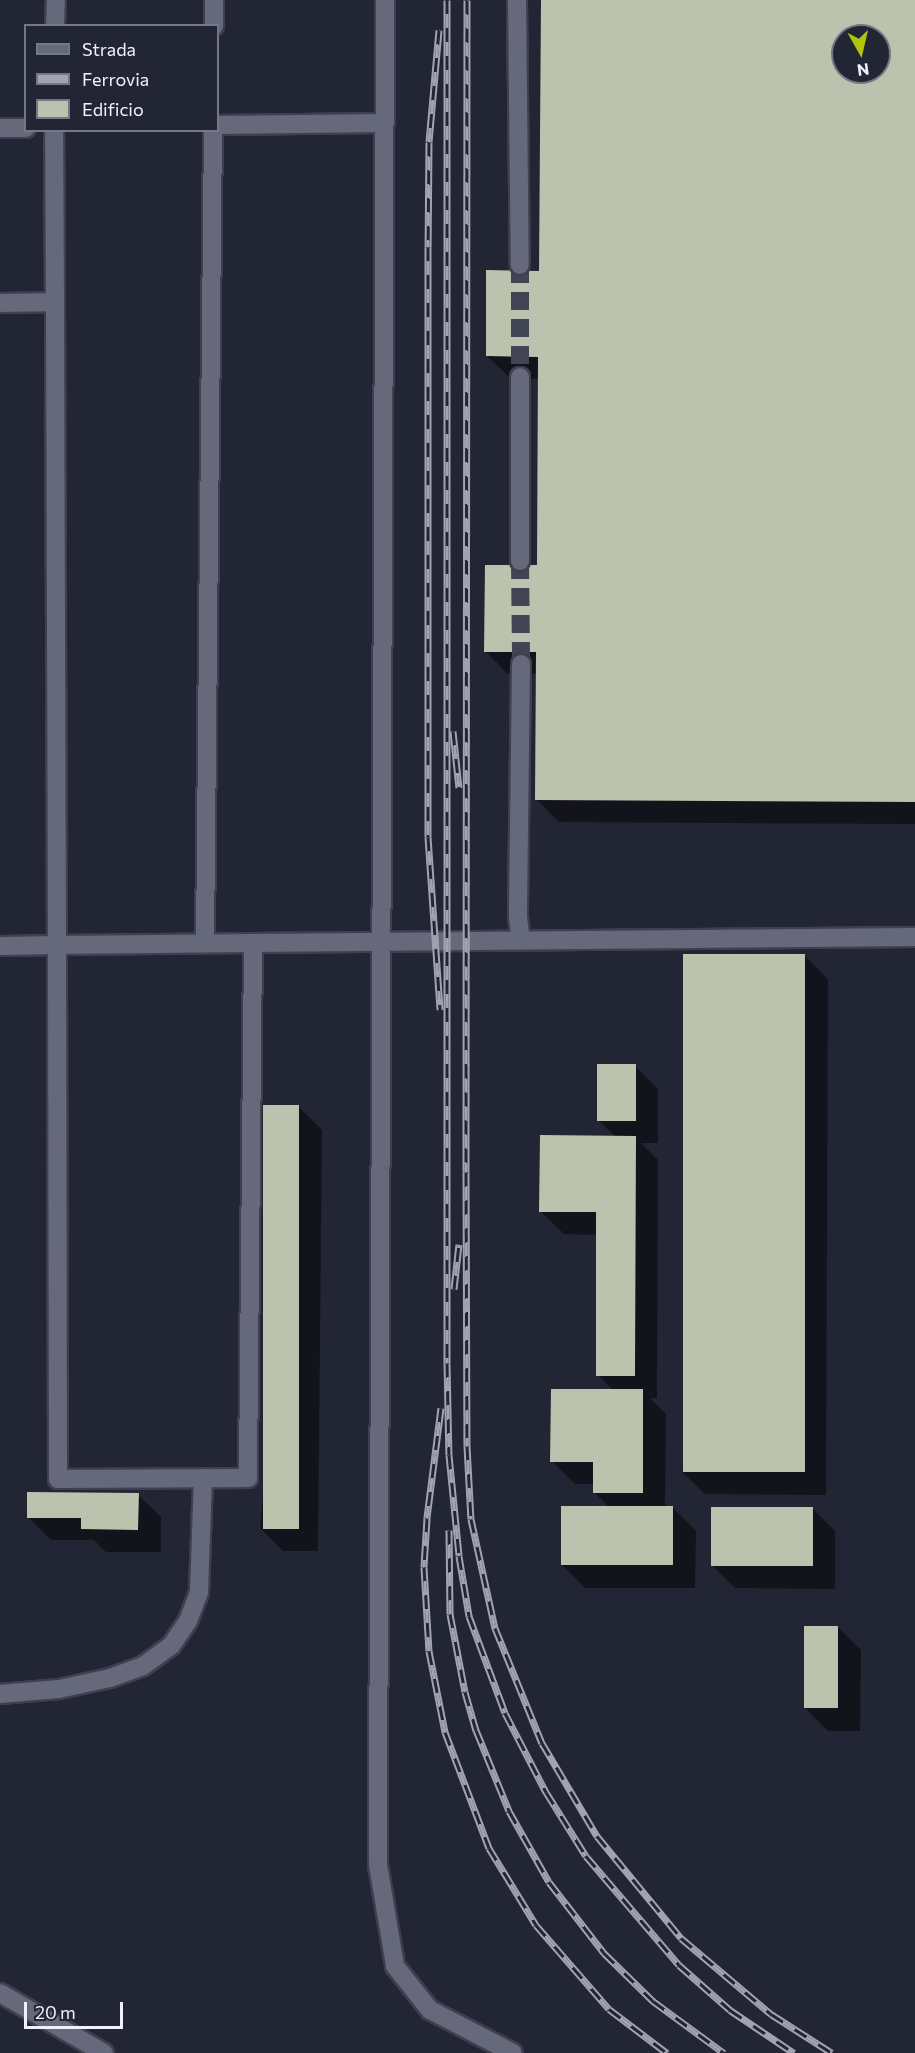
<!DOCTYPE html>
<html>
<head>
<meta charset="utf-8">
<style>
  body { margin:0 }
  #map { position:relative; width:915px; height:2053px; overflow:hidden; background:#222534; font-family:Commissioner,sans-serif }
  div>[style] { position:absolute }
  .shadow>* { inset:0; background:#0007 }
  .building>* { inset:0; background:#bdc2ae; transform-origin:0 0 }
  .minor-tunnel>* { height:18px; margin-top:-9px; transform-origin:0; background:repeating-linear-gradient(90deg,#414452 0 18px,transparent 0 27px) }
  .roads { filter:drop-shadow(2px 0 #3e404d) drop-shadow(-2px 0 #3e404d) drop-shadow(0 2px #3e404d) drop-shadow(0 -2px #3e404d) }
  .minor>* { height:18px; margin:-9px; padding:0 9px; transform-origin:9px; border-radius:9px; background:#65697b }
  .rail>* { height:7px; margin-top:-3.5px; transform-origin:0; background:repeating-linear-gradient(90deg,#222534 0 14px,#a1a4b0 0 28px); box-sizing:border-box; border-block:2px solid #a1a4b0 }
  span { translate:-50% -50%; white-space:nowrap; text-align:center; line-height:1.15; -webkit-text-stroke:6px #222534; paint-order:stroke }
  .legend { position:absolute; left:24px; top:24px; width:195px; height:108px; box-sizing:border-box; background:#222534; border:2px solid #747784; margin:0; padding:8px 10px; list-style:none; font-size:18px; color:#eef1fb }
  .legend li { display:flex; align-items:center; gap:12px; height:30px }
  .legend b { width:30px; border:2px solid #747784 }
  .north { position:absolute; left:831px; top:24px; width:60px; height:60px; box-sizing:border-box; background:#222534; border:2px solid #747784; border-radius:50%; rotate:172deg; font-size:16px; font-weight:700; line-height:24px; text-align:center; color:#eef1fb }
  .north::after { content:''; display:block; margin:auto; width:21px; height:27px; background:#aec50a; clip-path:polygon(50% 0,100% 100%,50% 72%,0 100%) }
  .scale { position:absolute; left:24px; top:2002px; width:99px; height:27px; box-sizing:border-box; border:3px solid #eef1fb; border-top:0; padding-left:8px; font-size:18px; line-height:21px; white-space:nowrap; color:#eef1fb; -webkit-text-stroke:4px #222534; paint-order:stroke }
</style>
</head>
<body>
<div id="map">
  <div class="shadow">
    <div style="clip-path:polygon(evenodd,542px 0,915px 0,915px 824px,559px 822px,536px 799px,537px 674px,508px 674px,485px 651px,538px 567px,540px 379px,510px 378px,487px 356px,540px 272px,542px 0,843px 36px,879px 36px,879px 72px,843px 72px,843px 36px)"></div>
    <div style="clip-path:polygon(805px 956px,828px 979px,826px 1495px,705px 1494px,682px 1472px)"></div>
    <div style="clip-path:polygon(635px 1066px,658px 1089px,658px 1143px,641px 1143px,658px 1160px,657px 1398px,650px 1398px,666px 1414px,665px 1508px,673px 1508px,696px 1531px,695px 1588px,585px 1588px,562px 1565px,610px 1508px,594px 1492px,594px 1484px,575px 1484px,552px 1461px,614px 1391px,598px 1375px,598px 1235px,564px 1234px,541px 1212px,616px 1137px,598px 1120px)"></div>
    <div style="clip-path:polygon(299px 1107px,322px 1130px,318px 1551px,283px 1551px,260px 1528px)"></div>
    <div style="clip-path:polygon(138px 1495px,161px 1517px,161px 1552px,106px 1552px,94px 1540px,51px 1540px,28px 1517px)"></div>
    <div style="clip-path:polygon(812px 1508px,835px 1531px,835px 1589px,735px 1588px,712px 1565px)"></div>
    <div style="clip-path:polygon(838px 1627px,861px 1650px,860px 1731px,828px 1731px,805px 1708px)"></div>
  </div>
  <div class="building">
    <div style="clip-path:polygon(evenodd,541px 0,915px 0,915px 802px,535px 800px,536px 652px,484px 652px,485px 565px,537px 565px,538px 357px,486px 356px,486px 270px,539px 271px,541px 0,843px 36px,879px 36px,879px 72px,843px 72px,843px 36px)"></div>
    <div style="left:683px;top:954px;width:122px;height:518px"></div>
    <div style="left:597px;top:1064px;width:39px;height:57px"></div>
    <div style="left:263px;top:1105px;width:36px;height:424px"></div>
    <div style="clip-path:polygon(540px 1135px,636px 1136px,635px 1376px,596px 1376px,596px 1212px,539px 1212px)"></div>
    <div style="clip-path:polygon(551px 1389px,643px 1389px,643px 1493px,593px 1493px,593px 1462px,550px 1462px)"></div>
    <div style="clip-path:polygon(27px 1492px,139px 1493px,138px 1530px,81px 1529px,81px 1518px,27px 1518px)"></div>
    <div style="left:561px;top:1506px;width:112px;height:59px"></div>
    <div style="left:711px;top:1507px;width:102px;height:59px"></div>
    <div style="left:804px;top:1626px;width:34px;height:82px"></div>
  </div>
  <div class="minor-tunnel">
    <div style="left:520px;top:265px;width:112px;rotate:90deg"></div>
    <div style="left:520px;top:561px;width:103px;rotate:89.4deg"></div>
  </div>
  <div class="roads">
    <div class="minor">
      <div style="left:385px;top:0;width:1865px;rotate:90.22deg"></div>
      <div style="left:378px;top:1865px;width:102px;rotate:80.4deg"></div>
      <div style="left:395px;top:1966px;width:56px;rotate:51.5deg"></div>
      <div style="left:430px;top:2010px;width:93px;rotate:27.4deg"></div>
      <div style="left:517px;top:0;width:265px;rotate:89.4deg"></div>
      <div style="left:55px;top:26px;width:26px;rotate:-88deg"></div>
      <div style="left:214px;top:26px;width:26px;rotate:-90deg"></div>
      <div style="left:218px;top:125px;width:166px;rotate:-0.7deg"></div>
      <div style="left:0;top:128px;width:26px"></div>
      <div style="left:0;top:303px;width:55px;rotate:-1deg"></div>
      <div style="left:520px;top:561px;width:184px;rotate:-90deg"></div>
      <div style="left:521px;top:664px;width:253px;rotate:90.7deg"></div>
      <div style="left:518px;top:917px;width:23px;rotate:83deg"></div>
      <div style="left:205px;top:943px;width:813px;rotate:-89.44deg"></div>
      <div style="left:253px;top:943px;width:662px;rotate:-0.52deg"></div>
      <div style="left:0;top:946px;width:57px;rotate:-1deg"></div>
      <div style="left:57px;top:945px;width:196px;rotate:-0.6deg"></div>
      <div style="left:253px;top:943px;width:535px;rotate:90.54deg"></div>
      <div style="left:248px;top:1478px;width:190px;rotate:179.7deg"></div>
      <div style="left:58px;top:1479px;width:534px;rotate:-90.11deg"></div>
      <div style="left:57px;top:945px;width:643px;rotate:-90.18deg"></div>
      <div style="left:55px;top:302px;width:172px;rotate:-90.3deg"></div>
      <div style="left:0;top:1694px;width:59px;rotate:-4.8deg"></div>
      <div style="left:59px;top:1689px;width:52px;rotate:-12.2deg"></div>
      <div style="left:110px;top:1678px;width:35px;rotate:-20deg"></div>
      <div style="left:143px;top:1666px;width:34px;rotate:-36deg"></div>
      <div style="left:171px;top:1646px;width:30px;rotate:-56deg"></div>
      <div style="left:188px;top:1621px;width:31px;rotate:-69deg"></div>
      <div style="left:199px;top:1592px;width:114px;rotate:-88deg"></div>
      <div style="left:0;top:1993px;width:120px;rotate:30deg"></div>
    </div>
  </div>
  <div class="rail">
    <div style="left:447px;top:0;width:1363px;rotate:90deg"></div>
    <div style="left:447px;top:1363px;width:92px;rotate:88.8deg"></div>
    <div style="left:449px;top:1455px;width:101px;rotate:84.3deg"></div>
    <div style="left:459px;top:1556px;width:61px;rotate:80.5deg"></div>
    <div style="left:469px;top:1616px;width:103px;rotate:69.6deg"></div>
    <div style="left:505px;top:1713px;width:89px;rotate:62.6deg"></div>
    <div style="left:546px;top:1792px;width:75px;rotate:58deg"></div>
    <div style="left:586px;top:1856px;width:143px;rotate:49.5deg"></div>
    <div style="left:679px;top:1965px;width:68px;rotate:41.4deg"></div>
    <div style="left:730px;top:2010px;width:77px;rotate:33.9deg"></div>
    <div style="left:467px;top:0;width:1172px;rotate:90.05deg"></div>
    <div style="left:466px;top:1172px;width:274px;rotate:89.8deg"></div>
    <div style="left:467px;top:1446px;width:73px;rotate:86.9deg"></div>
    <div style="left:471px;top:1519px;width:112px;rotate:77.6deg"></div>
    <div style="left:495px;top:1628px;width:124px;rotate:67.8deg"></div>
    <div style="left:542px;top:1743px;width:108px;rotate:59.4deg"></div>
    <div style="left:597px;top:1836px;width:132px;rotate:50.5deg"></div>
    <div style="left:681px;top:1938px;width:118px;rotate:40.2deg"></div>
    <div style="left:771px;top:2014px;width:72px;rotate:32.6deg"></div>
    <div style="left:439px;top:30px;width:112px;rotate:95.1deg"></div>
    <div style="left:429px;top:142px;width:105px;rotate:90.5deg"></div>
    <div style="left:428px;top:247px;width:590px;rotate:90deg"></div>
    <div style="left:428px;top:837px;width:173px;rotate:86deg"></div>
    <div style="left:453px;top:731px;width:57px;rotate:84deg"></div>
    <div style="left:454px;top:1289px;width:45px;rotate:-83.7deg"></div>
    <div style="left:441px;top:1408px;width:111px;rotate:97.3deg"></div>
    <div style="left:427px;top:1518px;width:49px;rotate:93.5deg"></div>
    <div style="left:424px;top:1567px;width:84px;rotate:86.6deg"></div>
    <div style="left:429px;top:1651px;width:83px;rotate:78.8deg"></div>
    <div style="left:445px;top:1732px;width:124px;rotate:69.2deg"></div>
    <div style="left:489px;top:1848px;width:90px;rotate:58.6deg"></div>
    <div style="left:536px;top:1925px;width:111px;rotate:49deg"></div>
    <div style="left:609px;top:2009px;width:73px;rotate:37.2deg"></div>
    <div style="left:449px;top:1530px;width:84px;rotate:89.3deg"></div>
    <div style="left:450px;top:1614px;width:79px;rotate:79.1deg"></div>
    <div style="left:465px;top:1692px;width:40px;rotate:74deg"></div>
    <div style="left:476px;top:1730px;width:87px;rotate:67.8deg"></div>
    <div style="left:509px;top:1811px;width:81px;rotate:60.6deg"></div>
    <div style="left:549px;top:1882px;width:90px;rotate:52.2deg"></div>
    <div style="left:604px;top:1953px;width:69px;rotate:44.4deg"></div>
    <div style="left:653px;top:2001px;width:88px;rotate:36.2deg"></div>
  </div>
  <ul class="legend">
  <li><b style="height:8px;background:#65697b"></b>Strada</li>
  <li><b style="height:8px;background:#a1a4b0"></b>Ferrovia</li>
  <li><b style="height:16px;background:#bdc2ae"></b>Edificio</li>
  </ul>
  <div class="north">N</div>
  <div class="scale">20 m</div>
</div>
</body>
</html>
